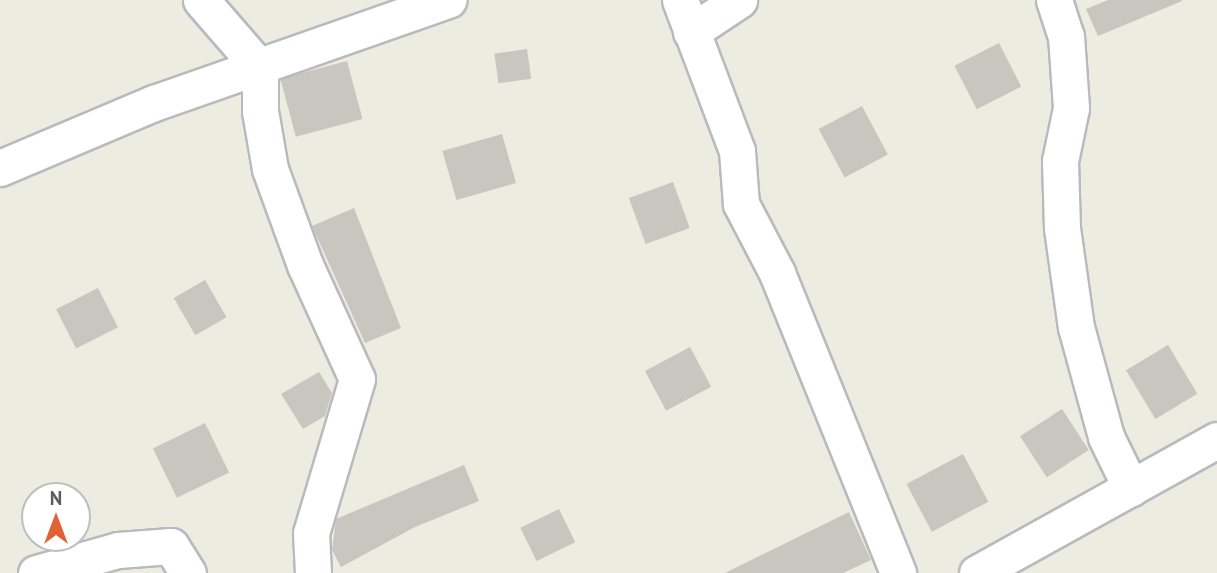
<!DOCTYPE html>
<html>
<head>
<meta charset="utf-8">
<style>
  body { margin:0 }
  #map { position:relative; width:1217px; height:573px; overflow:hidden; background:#ecece1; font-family:"PT Sans",sans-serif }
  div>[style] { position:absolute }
  .building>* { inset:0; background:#c8c6be; transform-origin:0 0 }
  .roads { filter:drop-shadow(2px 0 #b9babf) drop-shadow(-2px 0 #b9babf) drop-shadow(0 2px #b9babf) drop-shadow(0 -2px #b9babf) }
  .minor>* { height:35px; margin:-17.5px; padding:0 17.5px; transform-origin:17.5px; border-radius:17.5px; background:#fff }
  span { translate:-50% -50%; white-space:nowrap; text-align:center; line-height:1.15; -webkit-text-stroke:6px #fff; paint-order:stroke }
  .north { position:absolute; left:21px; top:482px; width:70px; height:70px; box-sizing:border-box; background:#fff; border:2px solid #bdbec0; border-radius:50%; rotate:0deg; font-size:19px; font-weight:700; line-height:28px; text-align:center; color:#5a5c61 }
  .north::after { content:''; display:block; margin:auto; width:24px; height:32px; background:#e06433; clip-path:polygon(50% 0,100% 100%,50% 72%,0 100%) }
</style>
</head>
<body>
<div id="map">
  <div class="building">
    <div style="clip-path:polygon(1108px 0,1182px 0,1182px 1px,1098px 36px,1086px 9px)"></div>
    <div style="left:999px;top:43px;width:49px;height:50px;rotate:63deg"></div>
    <div style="left:527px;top:49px;width:30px;height:33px;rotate:82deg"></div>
    <div style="left:347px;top:61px;width:60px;height:69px;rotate:75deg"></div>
    <div style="left:862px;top:106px;width:55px;height:49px;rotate:62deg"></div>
    <div style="left:502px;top:134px;width:51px;height:62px;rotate:74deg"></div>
    <div style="left:673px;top:182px;width:49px;height:47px;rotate:70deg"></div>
    <div style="clip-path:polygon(354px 208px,401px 328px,365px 343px,312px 226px)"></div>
    <div style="left:205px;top:280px;width:43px;height:36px;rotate:60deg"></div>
    <div style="left:98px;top:288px;width:44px;height:47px;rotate:63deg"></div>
    <div style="left:1168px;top:345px;width:57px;height:49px;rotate:59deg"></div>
    <div style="left:690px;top:347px;width:45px;height:51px;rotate:62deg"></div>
    <div style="clip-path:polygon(319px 372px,332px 393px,325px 416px,303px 429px,281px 394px)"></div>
    <div style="left:1062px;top:409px;width:49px;height:50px;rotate:57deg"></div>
    <div style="left:205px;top:423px;width:55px;height:58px;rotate:64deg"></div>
    <div style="left:963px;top:454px;width:54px;height:64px;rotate:62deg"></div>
    <div style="clip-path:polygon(464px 465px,479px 501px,415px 527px,341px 567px,332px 550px,336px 519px)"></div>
    <div style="left:559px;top:509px;width:37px;height:43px;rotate:64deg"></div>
    <div style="clip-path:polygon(849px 512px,871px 560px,843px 573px,725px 573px)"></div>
  </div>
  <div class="roads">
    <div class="minor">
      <div style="left:201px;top:0;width:90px;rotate:49.1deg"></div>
      <div style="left:260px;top:68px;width:43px;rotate:90deg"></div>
      <div style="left:260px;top:111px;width:59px;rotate:80.2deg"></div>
      <div style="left:270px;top:169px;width:102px;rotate:70deg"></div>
      <div style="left:305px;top:265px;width:125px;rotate:65.5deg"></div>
      <div style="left:357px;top:379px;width:161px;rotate:106.6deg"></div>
      <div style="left:311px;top:533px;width:40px;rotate:87.1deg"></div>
      <div style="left:680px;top:0;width:161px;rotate:69.3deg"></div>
      <div style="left:737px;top:151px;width:53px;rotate:85.7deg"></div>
      <div style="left:741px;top:204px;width:78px;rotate:62.4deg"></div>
      <div style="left:777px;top:273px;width:323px;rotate:68deg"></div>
      <div style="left:1054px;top:0;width:38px;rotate:72deg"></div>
      <div style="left:1066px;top:36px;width:72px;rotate:86deg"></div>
      <div style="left:1071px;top:108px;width:54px;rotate:101.7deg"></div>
      <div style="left:1060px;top:161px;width:67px;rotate:88.3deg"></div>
      <div style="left:1062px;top:228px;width:100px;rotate:82deg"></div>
      <div style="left:1076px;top:327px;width:114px;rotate:74.7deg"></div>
      <div style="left:1106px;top:437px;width:57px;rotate:63.9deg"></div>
      <div style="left:691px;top:32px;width:58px;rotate:-33.7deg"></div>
      <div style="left:0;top:168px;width:167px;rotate:-22.9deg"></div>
      <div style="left:154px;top:103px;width:312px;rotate:-19.3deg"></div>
      <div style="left:36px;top:573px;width:85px;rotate:-15.7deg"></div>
      <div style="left:118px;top:550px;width:53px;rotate:-4.3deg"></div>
      <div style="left:171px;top:546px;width:32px;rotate:58deg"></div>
      <div style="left:977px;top:573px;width:274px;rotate:-29deg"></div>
    </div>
  </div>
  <div class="north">N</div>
</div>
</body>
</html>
